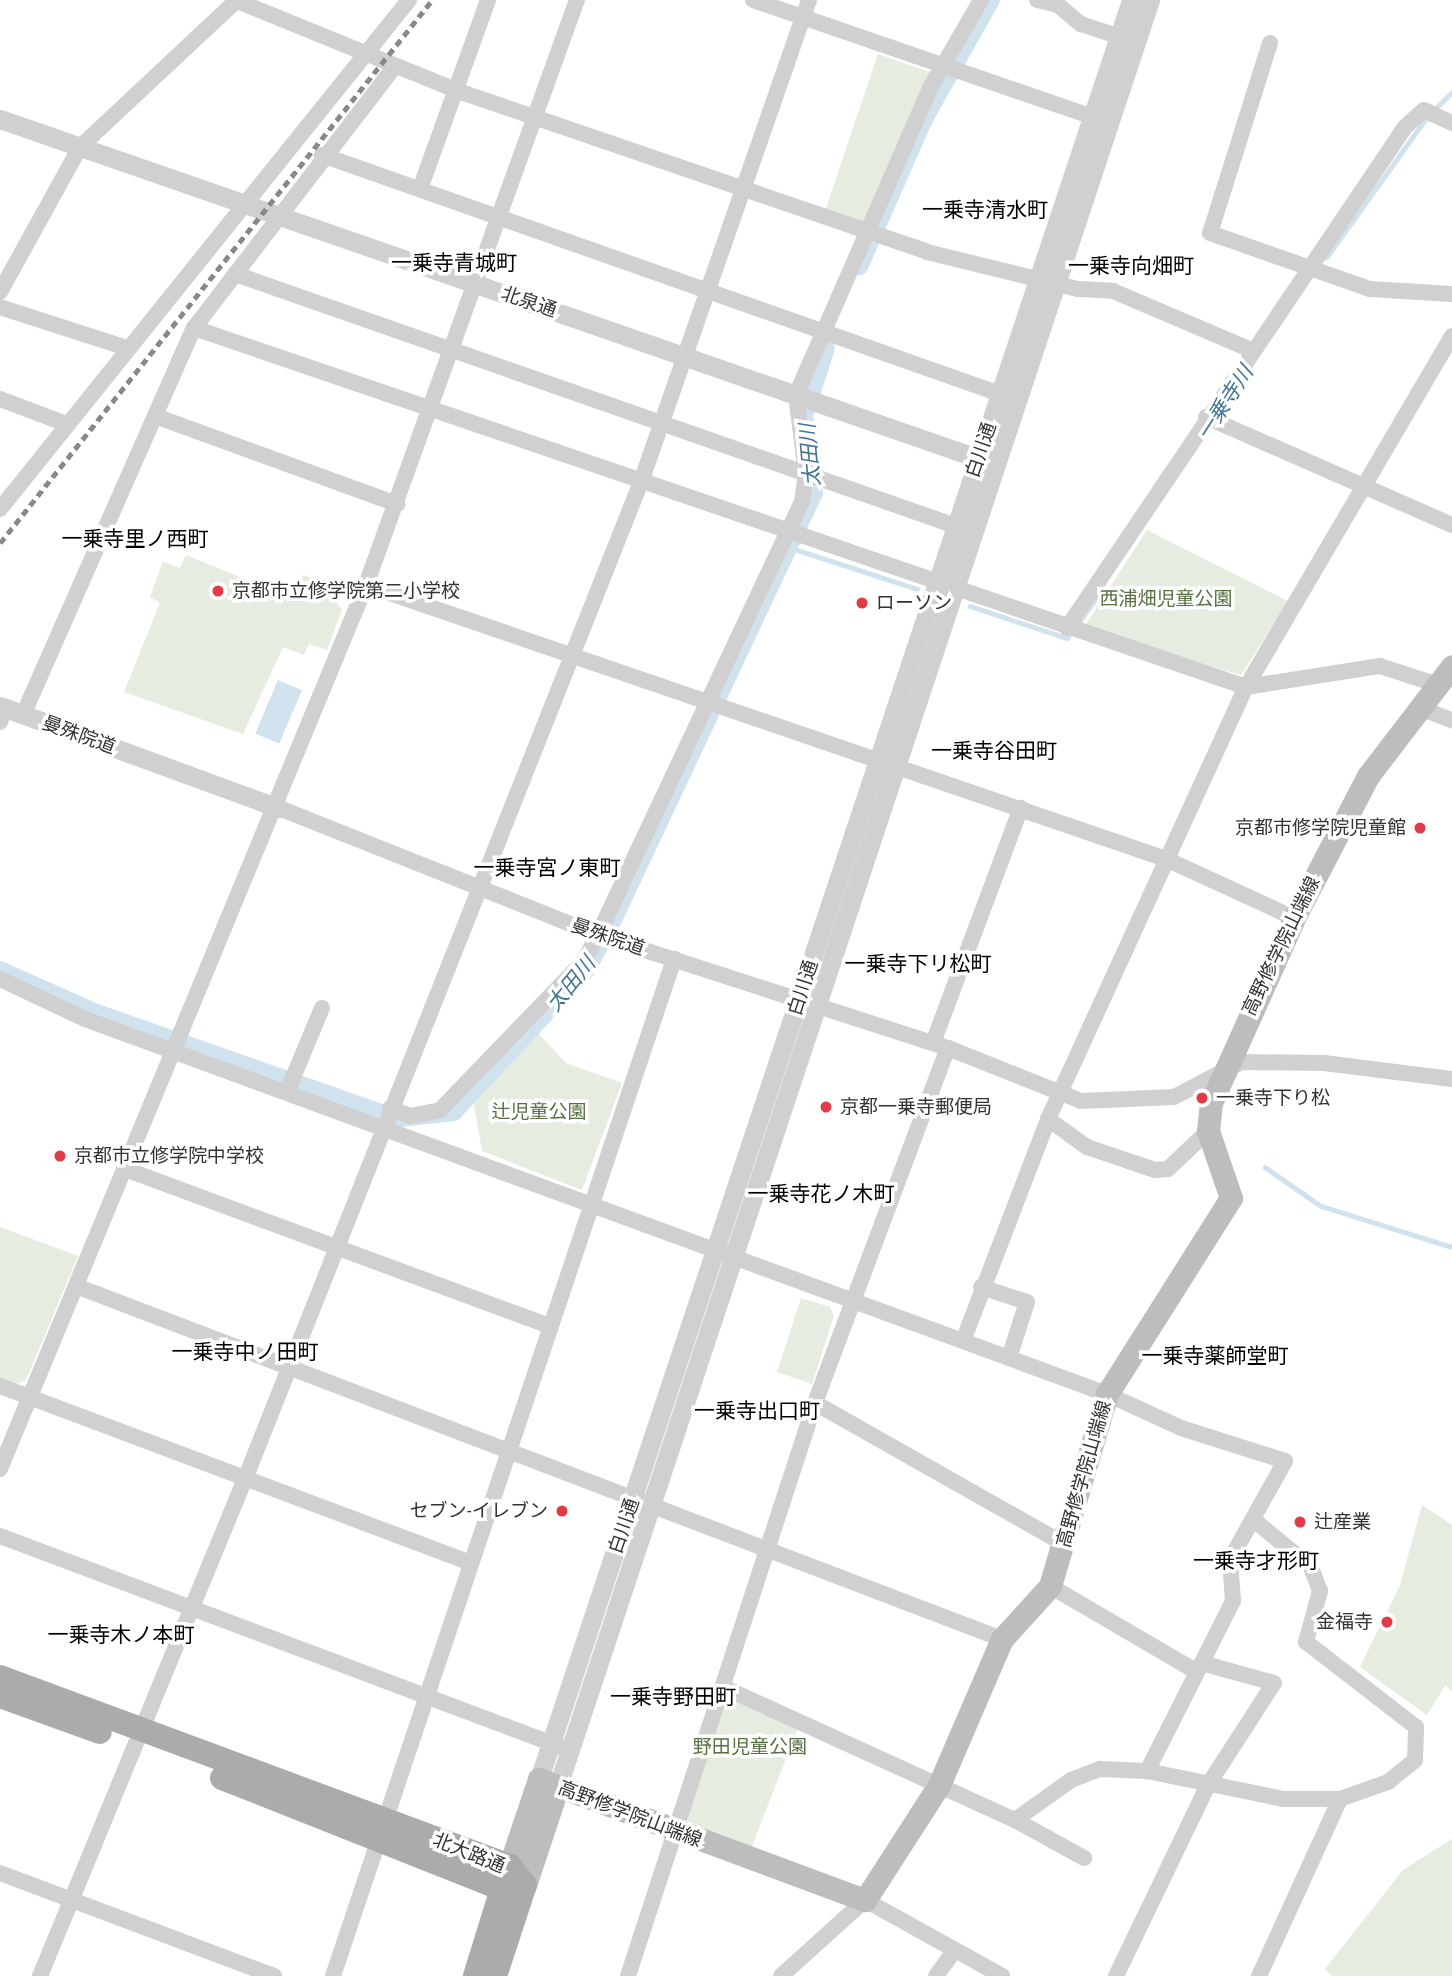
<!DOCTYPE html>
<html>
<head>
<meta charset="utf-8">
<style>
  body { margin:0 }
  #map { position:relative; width:1452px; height:1976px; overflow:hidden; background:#fff; font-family:"PT Sans Narrow","Noto Sans JP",sans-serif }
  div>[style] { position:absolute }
  .green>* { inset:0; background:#e6ecdf }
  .water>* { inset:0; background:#cfe2ee; transform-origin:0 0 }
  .stream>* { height:4.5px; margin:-2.25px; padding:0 2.25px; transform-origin:2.25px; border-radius:2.25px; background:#cfe2ee }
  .canal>* { height:16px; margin:-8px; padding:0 8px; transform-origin:8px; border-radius:8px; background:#cfe2ee }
  .minor>* { height:16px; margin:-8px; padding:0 8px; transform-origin:8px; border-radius:8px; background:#d0d0d0 }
  .tertiary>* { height:19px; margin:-9.5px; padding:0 9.5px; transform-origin:9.5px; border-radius:9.5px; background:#d0d0d0 }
  .secondary>* { height:23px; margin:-11.5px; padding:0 11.5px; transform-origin:11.5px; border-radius:11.5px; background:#bdbdbd }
  .primary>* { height:24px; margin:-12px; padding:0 12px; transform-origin:12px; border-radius:12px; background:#ababab }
  .rail>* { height:4.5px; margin-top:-2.25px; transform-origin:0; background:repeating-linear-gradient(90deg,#888 0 7px,transparent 0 12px) }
  .dots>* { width:19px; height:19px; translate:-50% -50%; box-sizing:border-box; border:4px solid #fff; border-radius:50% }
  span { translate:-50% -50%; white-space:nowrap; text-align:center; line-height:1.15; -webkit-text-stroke:7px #fff; paint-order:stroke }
  .street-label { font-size:19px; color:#333 }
  .poi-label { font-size:19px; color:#333 }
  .left { translate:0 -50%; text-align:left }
  .right { translate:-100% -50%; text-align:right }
  .park-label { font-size:19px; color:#56703f }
  .neighbourhood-label { font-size:21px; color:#000 }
  .water-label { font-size:21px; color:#3f7597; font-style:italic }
</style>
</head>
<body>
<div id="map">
  <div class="green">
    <div style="clip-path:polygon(878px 54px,933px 73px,865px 224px,825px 211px)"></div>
    <div style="clip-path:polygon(1147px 530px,1288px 601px,1241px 675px,1083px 629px)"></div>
    <div style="clip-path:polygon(186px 555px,293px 599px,303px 575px,320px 581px,342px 610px,327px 650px,309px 644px,304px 655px,283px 647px,243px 734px,124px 692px,160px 603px,150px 597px,163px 562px,180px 568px)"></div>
    <div style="clip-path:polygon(537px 1032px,566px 1063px,622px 1083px,582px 1190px,482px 1151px,473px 1099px)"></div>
    <div style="clip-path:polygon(0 1227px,78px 1256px,26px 1380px,16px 1384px,0 1378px)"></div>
    <div style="clip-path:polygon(801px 1298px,830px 1307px,834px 1316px,812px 1384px,777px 1372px)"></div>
    <div style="clip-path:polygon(1422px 1505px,1452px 1525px,1452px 1691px,1445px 1686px,1427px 1715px,1360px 1667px,1400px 1585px)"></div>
    <div style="clip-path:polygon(734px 1697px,798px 1727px,751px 1849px,690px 1825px,687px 1817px,725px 1702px)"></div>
    <div style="clip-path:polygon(1452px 1839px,1452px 1976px,1332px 1976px,1325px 1969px,1403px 1870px)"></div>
  </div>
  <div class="water">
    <div style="left:278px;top:680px;width:26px;height:58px;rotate:23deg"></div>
  </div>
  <div class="stream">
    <div style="left:1433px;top:111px;width:27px;rotate:-45deg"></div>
    <div style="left:1326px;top:258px;width:173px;rotate:-54.4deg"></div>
    <div style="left:791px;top:548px;width:133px;rotate:18deg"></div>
    <div style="left:970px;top:606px;width:102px;rotate:18.3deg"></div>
    <div style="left:1067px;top:638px;width:56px;rotate:-53.7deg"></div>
    <div style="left:1265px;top:1167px;width:68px;rotate:34.9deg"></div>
    <div style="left:1321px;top:1206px;width:137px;rotate:17.4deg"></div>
  </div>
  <div class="canal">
    <div style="left:860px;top:267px;width:159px;rotate:-66.3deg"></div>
    <div style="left:924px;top:121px;width:139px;rotate:-60.7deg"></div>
    <div style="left:0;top:969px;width:106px;rotate:23.9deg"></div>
    <div style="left:97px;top:1012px;width:321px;rotate:19.4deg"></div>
    <div style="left:400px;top:1119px;width:54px;rotate:-6.3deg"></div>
    <div style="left:454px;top:1113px;width:197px;rotate:-47.1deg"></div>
    <div style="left:588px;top:969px;width:58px;rotate:-62.1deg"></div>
    <div style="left:615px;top:918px;width:470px;rotate:-64.8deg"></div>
    <div style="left:815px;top:493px;width:78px;rotate:-97.4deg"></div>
    <div style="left:805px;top:416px;width:71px;rotate:-72.1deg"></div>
  </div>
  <div class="minor">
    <div style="left:235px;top:0;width:238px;rotate:22.2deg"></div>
    <div style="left:455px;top:90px;width:499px;rotate:18.9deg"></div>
    <div style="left:927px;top:252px;width:155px;rotate:13.8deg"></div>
    <div style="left:1078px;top:289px;width:35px;rotate:3deg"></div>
    <div style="left:1113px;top:291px;width:150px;rotate:23.1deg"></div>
    <div style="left:753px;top:0;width:368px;rotate:19deg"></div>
    <div style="left:1037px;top:0;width:22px;rotate:13deg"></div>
    <div style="left:1058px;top:5px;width:30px;rotate:40deg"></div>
    <div style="left:1081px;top:24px;width:51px;rotate:18.4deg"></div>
    <div style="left:1270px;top:43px;width:199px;rotate:107.5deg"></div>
    <div style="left:1210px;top:233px;width:170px;rotate:19.3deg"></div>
    <div style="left:1370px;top:289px;width:82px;rotate:3.5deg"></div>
    <div style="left:322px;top:155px;width:728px;rotate:19.41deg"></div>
    <div style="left:420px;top:189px;width:201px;rotate:-70.2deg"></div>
    <div style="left:235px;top:274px;width:764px;rotate:19.27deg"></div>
    <div style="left:0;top:292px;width:166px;rotate:-61.1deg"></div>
    <div style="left:80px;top:147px;width:215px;rotate:-43.1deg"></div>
    <div style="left:0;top:307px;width:133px;rotate:17.9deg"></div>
    <div style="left:194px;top:328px;width:1112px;rotate:18.84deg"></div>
    <div style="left:1246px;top:687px;width:136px;rotate:-8.9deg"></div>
    <div style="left:1380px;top:666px;width:61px;rotate:18.1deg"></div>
    <div style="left:0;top:399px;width:71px;rotate:20.7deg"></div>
    <div style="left:155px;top:416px;width:258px;rotate:20deg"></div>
    <div style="left:1206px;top:417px;width:269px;rotate:23.7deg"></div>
    <div style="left:0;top:509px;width:653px;rotate:-51.22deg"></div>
    <div style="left:366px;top:585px;width:846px;rotate:18.91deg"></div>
    <div style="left:1166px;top:859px;width:141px;rotate:24.7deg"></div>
    <div style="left:1067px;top:628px;width:604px;rotate:-55.99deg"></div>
    <div style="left:1405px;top:127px;width:25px;rotate:-42deg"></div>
    <div style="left:1424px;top:110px;width:31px;rotate:25deg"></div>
    <div style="left:1420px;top:708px;width:34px;rotate:21deg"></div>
    <div style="left:23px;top:715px;width:423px;rotate:-66.2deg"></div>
    <div style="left:194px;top:328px;width:327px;rotate:-52.5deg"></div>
    <div style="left:0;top:722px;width:15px;rotate:-70deg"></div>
    <div style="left:279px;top:808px;width:343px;rotate:21.7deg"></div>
    <div style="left:598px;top:935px;width:368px;rotate:17.9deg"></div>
    <div style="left:948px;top:1048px;width:143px;rotate:21.7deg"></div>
    <div style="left:1081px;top:1101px;width:93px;rotate:-2.5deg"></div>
    <div style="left:1174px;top:1097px;width:76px;rotate:-27.6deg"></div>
    <div style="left:1241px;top:1062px;width:83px;rotate:0.7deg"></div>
    <div style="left:1324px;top:1063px;width:129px;rotate:7.1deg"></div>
    <div style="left:0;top:979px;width:94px;rotate:25.2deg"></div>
    <div style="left:85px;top:1019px;width:1089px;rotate:20.15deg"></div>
    <div style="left:1107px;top:1394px;width:81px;rotate:24.7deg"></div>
    <div style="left:1181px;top:1428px;width:109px;rotate:17.6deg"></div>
    <div style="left:1285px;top:1461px;width:113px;rotate:119.1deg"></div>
    <div style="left:1230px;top:1560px;width:41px;rotate:85.8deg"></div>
    <div style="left:1233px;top:1601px;width:191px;rotate:116.8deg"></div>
    <div style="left:933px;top:1043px;width:251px;rotate:-69.5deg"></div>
    <div style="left:287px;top:1092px;width:91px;rotate:-67.4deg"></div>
    <div style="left:390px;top:1108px;width:22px;rotate:22deg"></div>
    <div style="left:410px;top:1116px;width:31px;rotate:-11deg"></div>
    <div style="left:440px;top:1110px;width:207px;rotate:-46deg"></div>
    <div style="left:584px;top:961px;width:30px;rotate:-62deg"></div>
    <div style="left:598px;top:935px;width:480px;rotate:-64.8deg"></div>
    <div style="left:802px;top:501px;width:28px;rotate:-82deg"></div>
    <div style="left:806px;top:473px;width:79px;rotate:-97.3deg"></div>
    <div style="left:796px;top:395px;width:335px;rotate:-66.4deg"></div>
    <div style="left:930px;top:88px;width:102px;rotate:-59.9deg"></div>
    <div style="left:1048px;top:1119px;width:48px;rotate:35.7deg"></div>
    <div style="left:1087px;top:1147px;width:72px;rotate:18.7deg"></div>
    <div style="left:1155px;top:1170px;width:13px;rotate:-4deg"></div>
    <div style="left:1168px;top:1169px;width:55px;rotate:-43.5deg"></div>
    <div style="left:125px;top:1169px;width:452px;rotate:20.3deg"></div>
    <div style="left:76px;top:1286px;width:991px;rotate:20.87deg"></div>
    <div style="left:981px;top:1287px;width:48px;rotate:18.1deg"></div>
    <div style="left:1027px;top:1302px;width:59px;rotate:107.8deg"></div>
    <div style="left:963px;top:1341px;width:238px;rotate:-69deg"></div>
    <div style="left:1048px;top:1119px;width:475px;rotate:-65.4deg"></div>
    <div style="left:1246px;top:687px;width:407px;rotate:-59.6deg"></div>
    <div style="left:0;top:1386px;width:503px;rotate:20.6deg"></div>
    <div style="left:815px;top:1403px;width:286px;rotate:29.5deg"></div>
    <div style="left:0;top:1469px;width:957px;rotate:-67.51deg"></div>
    <div style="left:366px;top:585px;width:622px;rotate:-70.17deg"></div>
    <div style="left:0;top:1536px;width:608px;rotate:20.61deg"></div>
    <div style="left:1050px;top:1586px;width:170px;rotate:30.3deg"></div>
    <div style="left:725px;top:1688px;width:319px;rotate:24.5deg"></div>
    <div style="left:1015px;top:1820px;width:69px;rotate:-35.5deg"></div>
    <div style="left:1071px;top:1780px;width:31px;rotate:-21deg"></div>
    <div style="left:1100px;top:1769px;width:47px;rotate:2.4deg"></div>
    <div style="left:1147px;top:1771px;width:139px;rotate:11.6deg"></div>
    <div style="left:1283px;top:1799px;width:57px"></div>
    <div style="left:1340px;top:1799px;width:51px;rotate:-19.5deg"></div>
    <div style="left:1388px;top:1782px;width:35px;rotate:-39deg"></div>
    <div style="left:1415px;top:1760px;width:33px;rotate:-88deg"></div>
    <div style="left:1416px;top:1727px;width:139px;rotate:-142.3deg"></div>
    <div style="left:1306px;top:1642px;width:53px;rotate:-74.6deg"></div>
    <div style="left:1320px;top:1591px;width:26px;rotate:-111deg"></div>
    <div style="left:1311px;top:1567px;width:72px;rotate:-140.6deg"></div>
    <div style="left:1015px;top:1820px;width:79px;rotate:28.8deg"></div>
    <div style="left:0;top:1873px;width:293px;rotate:20.6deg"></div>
    <div style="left:40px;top:1976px;width:538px;rotate:-67.59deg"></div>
    <div style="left:245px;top:1479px;width:1073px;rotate:-68.34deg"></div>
    <div style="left:641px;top:482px;width:510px;rotate:-70.78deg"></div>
    <div style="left:333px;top:1976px;width:1073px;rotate:-71.46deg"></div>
    <div style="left:628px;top:1976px;width:603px;rotate:-71.93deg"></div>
    <div style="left:815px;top:1403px;width:379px;rotate:-69.5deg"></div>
    <div style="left:781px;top:1976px;width:113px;rotate:-42.1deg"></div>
    <div style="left:865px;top:1900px;width:157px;rotate:29deg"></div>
    <div style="left:936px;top:1976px;width:31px;rotate:-54deg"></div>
    <div style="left:1116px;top:1976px;width:212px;rotate:-64.3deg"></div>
    <div style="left:1208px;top:1785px;width:121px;rotate:-57.1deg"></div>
    <div style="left:1274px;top:1683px;width:75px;rotate:-164.5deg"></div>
    <div style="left:1259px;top:1976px;width:195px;rotate:-65.4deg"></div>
  </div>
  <div class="tertiary">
    <div style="left:0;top:119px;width:1047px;rotate:19.13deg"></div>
    <div style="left:0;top:706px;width:297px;rotate:20.1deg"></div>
    <div style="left:539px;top:1779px;width:1875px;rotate:-71.59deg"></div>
    <div style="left:558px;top:1786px;width:1882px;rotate:-71.66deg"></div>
  </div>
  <div class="secondary">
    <div style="left:504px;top:1883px;width:110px;rotate:-71.4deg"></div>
    <div style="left:539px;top:1779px;width:348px;rotate:20.4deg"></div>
    <div style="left:865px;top:1900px;width:137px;rotate:-57.2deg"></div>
    <div style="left:939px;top:1785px;width:159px;rotate:-66.7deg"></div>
    <div style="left:1002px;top:1639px;width:72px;rotate:-47.8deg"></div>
    <div style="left:1050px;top:1586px;width:200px;rotate:-73.5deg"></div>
    <div style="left:1107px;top:1394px;width:232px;rotate:-57.7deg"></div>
    <div style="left:1231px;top:1198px;width:71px;rotate:-108.9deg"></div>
    <div style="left:1208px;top:1131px;width:28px;rotate:-84deg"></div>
    <div style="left:1211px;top:1103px;width:203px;rotate:-65.8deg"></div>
    <div style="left:1294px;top:918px;width:160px;rotate:-62.5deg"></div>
    <div style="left:1368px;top:776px;width:138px;rotate:-52.6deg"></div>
    <div style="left:525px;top:1885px;width:104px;rotate:-71.6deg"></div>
  </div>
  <div class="primary">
    <div style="left:0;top:1677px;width:544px;rotate:20.33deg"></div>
    <div style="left:510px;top:1866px;width:24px;rotate:52deg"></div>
    <div style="left:0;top:1696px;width:106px;rotate:19.8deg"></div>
    <div style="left:222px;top:1778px;width:301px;rotate:21.6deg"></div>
    <div style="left:502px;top:1889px;width:23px;rotate:-10deg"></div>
    <div style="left:475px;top:1976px;width:91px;rotate:-72.8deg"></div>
    <div style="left:495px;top:1976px;width:96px;rotate:-71.8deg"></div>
  </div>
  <div class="rail">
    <div style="left:0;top:543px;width:694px;rotate:-51.49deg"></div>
  </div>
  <div class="dots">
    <div style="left:218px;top:591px;background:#e63946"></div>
    <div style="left:862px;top:603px;background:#e63946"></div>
    <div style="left:1420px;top:828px;background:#e63946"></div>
    <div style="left:1202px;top:1098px;background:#e63946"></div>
    <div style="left:826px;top:1107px;background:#e63946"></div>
    <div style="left:60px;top:1156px;background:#e63946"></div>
    <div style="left:562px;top:1511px;background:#e63946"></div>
    <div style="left:1300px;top:1522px;background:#e63946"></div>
    <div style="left:1387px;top:1622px;background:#e63946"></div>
  </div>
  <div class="street-label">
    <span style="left:529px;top:302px;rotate:19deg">北泉通</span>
    <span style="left:981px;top:450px;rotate:-71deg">白川通</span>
    <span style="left:79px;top:735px;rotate:20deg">曼殊院道</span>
    <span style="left:608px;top:937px;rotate:19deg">曼殊院道</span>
    <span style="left:1281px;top:946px;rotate:-64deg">高野修学院山端線</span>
    <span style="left:803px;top:988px;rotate:-72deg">白川通</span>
    <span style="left:1084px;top:1474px;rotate:-74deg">高野修学院山端線</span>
    <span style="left:624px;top:1526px;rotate:-71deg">白川通</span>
    <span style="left:630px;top:1814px;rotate:21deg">高野修学院山端線</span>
    <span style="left:469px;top:1853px;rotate:22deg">北大路通</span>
  </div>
  <div class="poi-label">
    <span class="left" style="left:232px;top:591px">京都市立修学院第二小学校</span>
    <span class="left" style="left:876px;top:603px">ローソン</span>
    <span class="right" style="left:1406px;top:828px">京都市修学院児童館</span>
    <span class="left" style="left:1216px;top:1098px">一乗寺下り松</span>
    <span class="left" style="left:840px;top:1107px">京都一乗寺郵便局</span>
    <span class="left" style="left:74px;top:1156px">京都市立修学院中学校</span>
    <span class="right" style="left:548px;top:1511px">セブン-イレブン</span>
    <span class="left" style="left:1314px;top:1522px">辻産業</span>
    <span class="right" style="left:1373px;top:1622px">金福寺</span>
  </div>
  <div class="park-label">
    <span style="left:1166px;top:599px">西浦畑児童公園</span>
    <span style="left:539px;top:1112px">辻児童公園</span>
    <span style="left:750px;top:1747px">野田児童公園</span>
  </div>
  <div class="neighbourhood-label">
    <span style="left:985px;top:210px">一乗寺清水町</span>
    <span style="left:454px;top:263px">一乗寺青城町</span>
    <span style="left:1131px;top:266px">一乗寺向畑町</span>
    <span style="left:135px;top:539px">一乗寺里ノ西町</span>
    <span style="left:994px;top:751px">一乗寺谷田町</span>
    <span style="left:547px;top:868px">一乗寺宮ノ東町</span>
    <span style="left:918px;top:964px">一乗寺下リ松町</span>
    <span style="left:821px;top:1194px">一乗寺花ノ木町</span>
    <span style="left:245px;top:1352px">一乗寺中ノ田町</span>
    <span style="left:1215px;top:1356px">一乗寺薬師堂町</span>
    <span style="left:757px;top:1411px">一乗寺出口町</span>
    <span style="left:1256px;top:1561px">一乗寺才形町</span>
    <span style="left:121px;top:1635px">一乗寺木ノ本町</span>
    <span style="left:673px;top:1697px">一乗寺野田町</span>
  </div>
  <div class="water-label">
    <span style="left:1225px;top:403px;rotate:-57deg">一乗寺川</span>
    <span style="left:810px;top:455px;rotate:-95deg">太田川</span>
    <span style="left:571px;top:984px;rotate:-51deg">太田川</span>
  </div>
</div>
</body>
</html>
